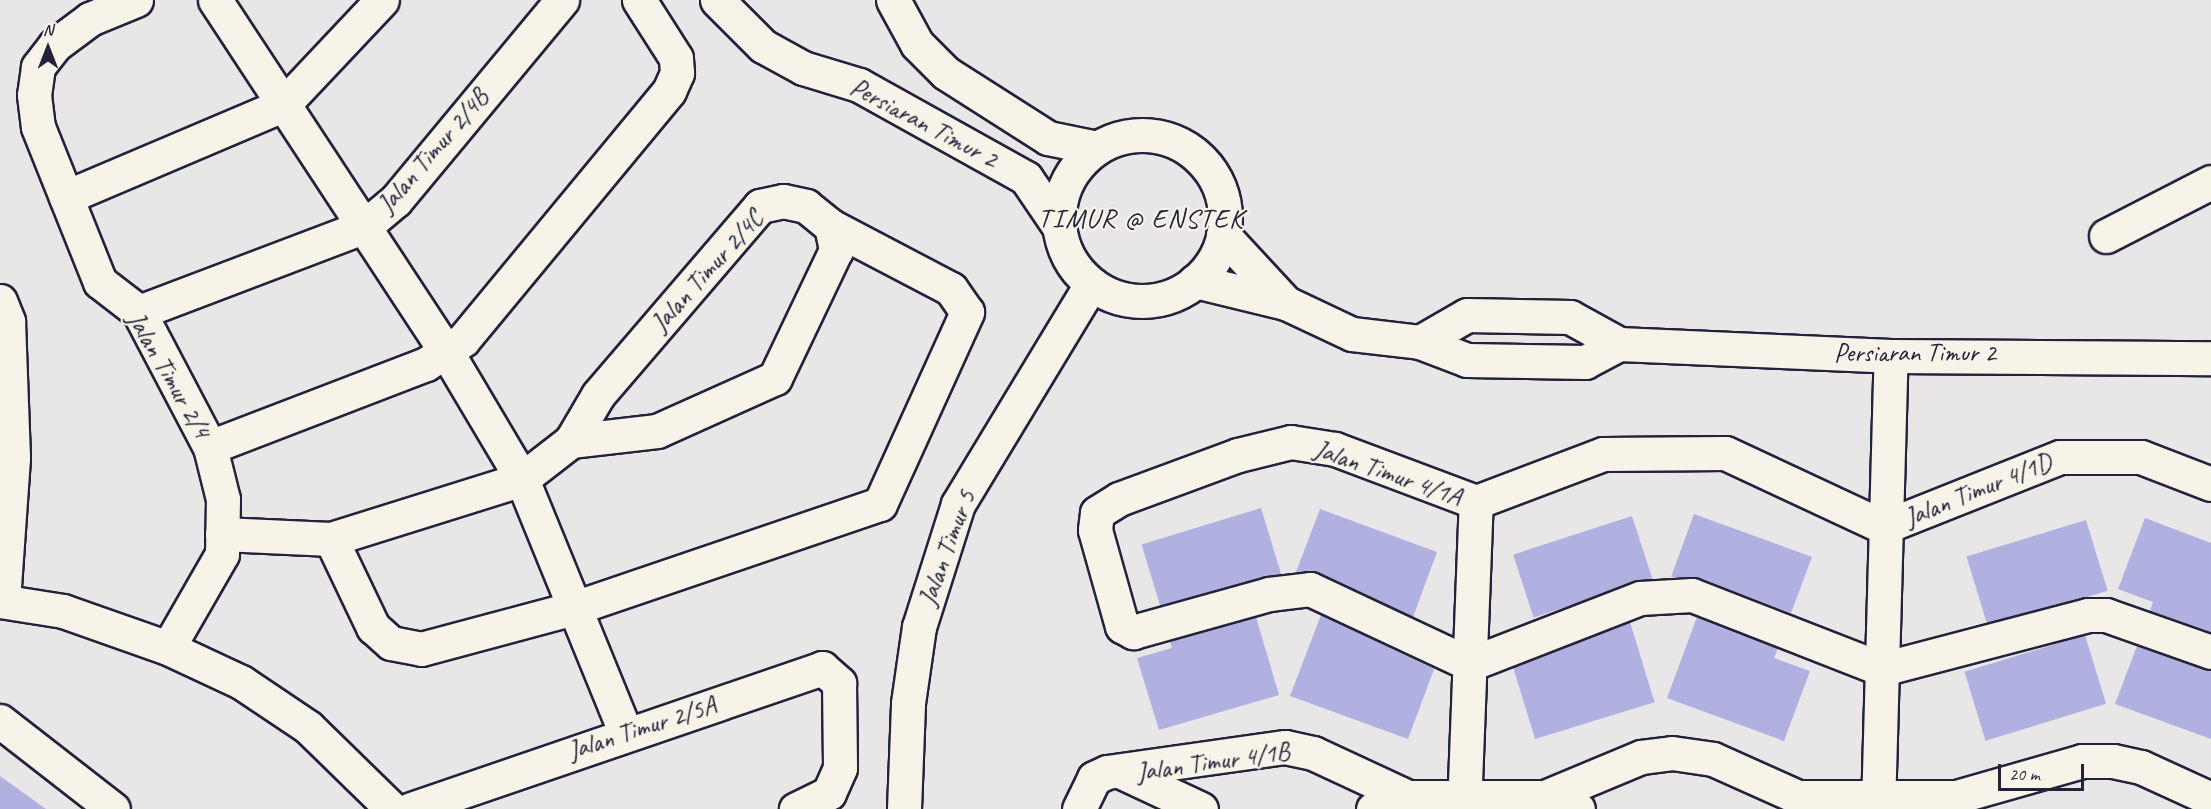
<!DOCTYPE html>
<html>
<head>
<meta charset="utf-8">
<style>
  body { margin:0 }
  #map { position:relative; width:2211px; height:809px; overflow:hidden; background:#e9e6e7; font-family:Caveat,sans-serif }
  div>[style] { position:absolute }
  .building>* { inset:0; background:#b0b0e1; transform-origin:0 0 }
  .roads { filter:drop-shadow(2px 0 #22223b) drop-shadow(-2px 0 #22223b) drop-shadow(0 2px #22223b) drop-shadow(0 -2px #22223b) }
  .minor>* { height:33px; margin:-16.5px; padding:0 16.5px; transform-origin:16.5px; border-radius:16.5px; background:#f7f3e8 }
  .minor>.ring { margin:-16.5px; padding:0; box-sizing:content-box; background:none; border:33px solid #f7f3e8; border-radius:50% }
  span { translate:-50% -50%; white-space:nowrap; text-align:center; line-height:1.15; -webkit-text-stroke:4.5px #f7f3e8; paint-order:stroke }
  .street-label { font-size:26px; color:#22223b }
  .neighbourhood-label { font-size:27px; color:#22223b; letter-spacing:1.5px }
  .north { position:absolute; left:18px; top:18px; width:60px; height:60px; -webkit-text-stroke:4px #f7f3e8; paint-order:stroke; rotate:0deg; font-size:16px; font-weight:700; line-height:24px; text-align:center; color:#22223b }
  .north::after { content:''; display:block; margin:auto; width:21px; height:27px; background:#22223b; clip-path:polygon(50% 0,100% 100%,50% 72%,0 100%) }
  .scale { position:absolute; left:1998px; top:764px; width:86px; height:27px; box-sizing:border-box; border:3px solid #22223b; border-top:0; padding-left:8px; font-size:18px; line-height:21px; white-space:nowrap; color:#22223b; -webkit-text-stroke:4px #f7f3e8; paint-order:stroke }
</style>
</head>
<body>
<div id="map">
  <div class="building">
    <div style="left:1261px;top:508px;width:69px;height:125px;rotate:73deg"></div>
    <div style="clip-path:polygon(1320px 509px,1437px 552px,1413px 617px,1318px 572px,1296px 572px)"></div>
    <div style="clip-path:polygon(1694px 514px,1812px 557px,1791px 613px,1699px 578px,1671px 577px)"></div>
    <div style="left:1632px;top:516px;width:66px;height:125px;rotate:72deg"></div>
    <div style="clip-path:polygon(2145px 518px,2211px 543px,2211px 632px,2150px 611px,2153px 602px,2118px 589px)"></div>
    <div style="left:2086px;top:520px;width:74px;height:125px;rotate:73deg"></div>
    <div style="clip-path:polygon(1321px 615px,1434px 669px,1408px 739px,1290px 696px)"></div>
    <div style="clip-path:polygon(1256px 617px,1279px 695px,1159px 730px,1137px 658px,1172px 648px,1170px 641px)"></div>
    <div style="clip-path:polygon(1697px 617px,1778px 648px,1774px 658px,1810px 671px,1784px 741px,1667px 698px)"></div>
    <div style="left:1630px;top:622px;width:84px;height:125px;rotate:73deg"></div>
    <div style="left:2085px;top:635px;width:72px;height:126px;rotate:73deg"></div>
    <div style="clip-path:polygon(2137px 646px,2211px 670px,2211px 739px,2115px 704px)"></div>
    <div style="clip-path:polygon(0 776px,46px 809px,0 809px)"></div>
  </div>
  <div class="roads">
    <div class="minor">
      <div style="left:136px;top:0;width:50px;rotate:157.6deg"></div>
      <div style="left:90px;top:19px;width:44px;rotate:143.4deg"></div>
      <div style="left:55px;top:45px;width:28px;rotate:128deg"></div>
      <div style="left:38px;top:67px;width:28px;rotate:98deg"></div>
      <div style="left:34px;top:95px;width:32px;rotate:83deg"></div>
      <div style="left:38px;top:127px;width:167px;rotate:68.2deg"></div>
      <div style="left:100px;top:282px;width:49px;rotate:37.6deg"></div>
      <div style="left:139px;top:312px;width:153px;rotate:62.3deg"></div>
      <div style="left:210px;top:447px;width:54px;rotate:76deg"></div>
      <div style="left:223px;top:499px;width:55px;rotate:91deg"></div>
      <div style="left:222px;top:554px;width:108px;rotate:119.9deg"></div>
      <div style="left:215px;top:0;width:420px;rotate:56.7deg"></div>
      <div style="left:446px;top:351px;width:149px;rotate:59.3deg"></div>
      <div style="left:522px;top:479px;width:273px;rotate:67.8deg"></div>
      <div style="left:717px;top:0;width:65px;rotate:45deg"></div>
      <div style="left:763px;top:46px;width:46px;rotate:28.8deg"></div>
      <div style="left:803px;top:68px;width:59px;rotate:16.9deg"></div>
      <div style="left:859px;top:85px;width:191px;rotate:29.1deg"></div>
      <div style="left:1026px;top:178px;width:57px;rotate:55.8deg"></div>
      <div style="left:893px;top:0;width:50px;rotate:61.4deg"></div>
      <div style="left:917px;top:44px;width:41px;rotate:45deg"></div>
      <div style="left:946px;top:73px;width:121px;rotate:32.5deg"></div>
      <div style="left:1048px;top:138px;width:50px;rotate:11.5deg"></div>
      <div class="ring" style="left:1059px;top:135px;width:133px;height:133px"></div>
      <div style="left:66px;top:197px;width:236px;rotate:-23deg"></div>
      <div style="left:283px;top:105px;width:144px;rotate:-46.7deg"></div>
      <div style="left:1223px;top:235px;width:93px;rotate:47.2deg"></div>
      <div style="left:2106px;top:236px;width:118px;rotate:-27.2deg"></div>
      <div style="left:1195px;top:281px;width:94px;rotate:13.6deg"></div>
      <div style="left:1286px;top:303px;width:73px;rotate:25.2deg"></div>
      <div style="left:1352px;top:334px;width:68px;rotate:6.7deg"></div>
      <div style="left:1420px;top:342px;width:50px;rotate:21deg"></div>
      <div style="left:1467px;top:360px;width:118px;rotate:1deg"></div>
      <div style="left:1585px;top:362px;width:38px;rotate:-28deg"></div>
      <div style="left:0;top:301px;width:22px;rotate:68deg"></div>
      <div style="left:8px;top:321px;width:137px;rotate:87.9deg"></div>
      <div style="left:13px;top:458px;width:143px;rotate:94deg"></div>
      <div style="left:139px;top:312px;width:242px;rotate:-20.8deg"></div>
      <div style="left:365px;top:226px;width:40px;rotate:-40deg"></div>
      <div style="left:396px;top:200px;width:260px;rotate:-50.3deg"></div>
      <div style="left:1420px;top:342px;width:54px;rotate:-29.9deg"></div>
      <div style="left:1467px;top:315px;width:103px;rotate:1.1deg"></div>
      <div style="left:1570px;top:317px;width:56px;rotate:28.9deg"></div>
      <div style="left:1619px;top:344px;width:272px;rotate:2.5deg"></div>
      <div style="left:1891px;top:356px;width:320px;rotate:0.4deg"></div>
      <div style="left:210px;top:447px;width:231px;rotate:-21deg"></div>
      <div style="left:426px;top:364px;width:44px;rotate:-33deg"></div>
      <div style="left:463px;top:340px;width:323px;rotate:-50.4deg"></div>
      <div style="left:669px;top:91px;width:20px;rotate:-66deg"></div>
      <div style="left:677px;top:73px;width:15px;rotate:-94deg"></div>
      <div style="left:676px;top:58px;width:69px;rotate:-122.5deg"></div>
      <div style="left:1884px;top:527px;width:175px;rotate:-155deg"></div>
      <div style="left:1725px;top:453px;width:122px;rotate:179.5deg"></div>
      <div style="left:1603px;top:454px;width:136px;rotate:159.3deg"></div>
      <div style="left:1476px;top:502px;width:151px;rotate:-159.4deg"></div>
      <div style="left:1335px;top:449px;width:45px;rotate:-171deg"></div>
      <div style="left:1291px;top:442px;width:55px;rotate:166.2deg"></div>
      <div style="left:1238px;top:455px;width:127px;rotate:159.7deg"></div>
      <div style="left:1119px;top:499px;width:26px;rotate:148deg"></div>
      <div style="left:1097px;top:513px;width:17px;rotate:97deg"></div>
      <div style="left:1095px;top:530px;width:100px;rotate:74.3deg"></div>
      <div style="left:1122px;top:626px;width:13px;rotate:29deg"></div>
      <div style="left:1133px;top:632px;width:141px;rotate:-15.6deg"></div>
      <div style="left:1269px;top:594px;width:41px;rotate:-7deg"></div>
      <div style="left:1310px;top:589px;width:177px;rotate:25.1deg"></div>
      <div style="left:1470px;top:664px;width:182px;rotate:-21.2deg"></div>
      <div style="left:1640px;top:598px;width:52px;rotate:-3.3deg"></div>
      <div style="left:1692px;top:595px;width:204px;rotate:21.3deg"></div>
      <div style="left:1882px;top:669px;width:213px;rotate:-14.7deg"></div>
      <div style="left:2088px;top:615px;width:18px"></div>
      <div style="left:2106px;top:615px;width:111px;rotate:19.4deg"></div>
      <div style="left:1884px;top:527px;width:189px;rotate:-21.7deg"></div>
      <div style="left:2060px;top:457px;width:81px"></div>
      <div style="left:2141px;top:457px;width:75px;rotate:21.1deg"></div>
      <div style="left:222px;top:534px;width:109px;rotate:2.6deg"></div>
      <div style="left:331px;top:539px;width:200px;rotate:-17.4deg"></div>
      <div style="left:522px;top:479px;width:62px;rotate:-37.8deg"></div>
      <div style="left:571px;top:441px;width:53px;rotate:-59.6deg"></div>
      <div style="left:598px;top:395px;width:249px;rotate:-49.4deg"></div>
      <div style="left:760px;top:206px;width:24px;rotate:-12deg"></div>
      <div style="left:783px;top:201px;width:24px;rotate:12deg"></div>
      <div style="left:806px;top:206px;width:32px;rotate:39deg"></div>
      <div style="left:831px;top:226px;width:25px;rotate:78deg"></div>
      <div style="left:836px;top:250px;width:142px;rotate:115.5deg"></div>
      <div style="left:775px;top:378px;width:129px;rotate:155.8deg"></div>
      <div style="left:657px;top:431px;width:87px;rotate:173.4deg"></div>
      <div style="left:331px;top:539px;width:98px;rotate:64.5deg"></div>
      <div style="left:373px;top:627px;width:24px;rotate:42deg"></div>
      <div style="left:391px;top:643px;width:31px;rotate:11deg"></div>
      <div style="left:421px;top:649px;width:158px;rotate:-15deg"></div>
      <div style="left:574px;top:608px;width:323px;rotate:-18.8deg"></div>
      <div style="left:880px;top:504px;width:211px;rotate:-65.6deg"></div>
      <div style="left:967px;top:312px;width:28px;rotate:-125deg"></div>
      <div style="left:951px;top:289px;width:136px;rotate:-152.3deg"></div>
      <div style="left:0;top:601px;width:64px;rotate:9deg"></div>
      <div style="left:63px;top:611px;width:111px;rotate:19.4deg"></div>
      <div style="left:168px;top:648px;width:81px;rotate:25deg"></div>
      <div style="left:241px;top:682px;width:81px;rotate:33.9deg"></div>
      <div style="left:308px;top:727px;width:117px;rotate:44.3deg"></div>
      <div style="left:0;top:721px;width:143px;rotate:37.9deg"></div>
      <div style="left:1124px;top:773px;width:85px;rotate:25.1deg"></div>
      <div style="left:1545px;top:797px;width:104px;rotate:-22.6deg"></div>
      <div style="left:1641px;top:757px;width:31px;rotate:-7deg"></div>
      <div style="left:1672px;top:753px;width:41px;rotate:8.3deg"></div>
      <div style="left:1713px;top:759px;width:93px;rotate:24.1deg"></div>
      <div style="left:1798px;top:797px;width:158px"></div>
      <div style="left:1956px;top:797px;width:131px;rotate:-15.9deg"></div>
      <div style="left:2082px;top:761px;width:31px"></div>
      <div style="left:2113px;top:761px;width:29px;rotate:12deg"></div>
      <div style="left:2141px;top:767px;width:77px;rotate:24.6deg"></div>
      <div style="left:411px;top:809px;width:435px;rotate:-18.9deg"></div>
      <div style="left:822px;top:668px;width:23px;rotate:41deg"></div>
      <div style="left:839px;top:683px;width:85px;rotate:89.3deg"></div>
      <div style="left:840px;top:768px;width:27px;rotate:114deg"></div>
      <div style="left:829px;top:793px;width:37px;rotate:154deg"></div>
      <div style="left:904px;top:809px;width:106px;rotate:-87.8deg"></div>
      <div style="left:908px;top:703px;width:77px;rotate:-81.8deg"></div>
      <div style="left:919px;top:627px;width:129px;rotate:-72.4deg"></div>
      <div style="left:958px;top:504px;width:257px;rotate:-58.8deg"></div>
      <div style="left:1079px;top:809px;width:34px;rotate:-64deg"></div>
      <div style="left:1094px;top:778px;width:14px;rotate:-25deg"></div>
      <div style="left:1107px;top:772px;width:180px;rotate:-8deg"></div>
      <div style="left:1285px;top:747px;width:29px;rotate:12deg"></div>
      <div style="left:1313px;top:753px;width:105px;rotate:24.9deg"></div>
      <div style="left:1373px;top:809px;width:37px;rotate:-19deg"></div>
      <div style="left:1408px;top:797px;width:137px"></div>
      <div style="left:1545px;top:797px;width:35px;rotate:20deg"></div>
      <div style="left:1464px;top:809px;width:307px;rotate:-87.8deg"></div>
      <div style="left:1878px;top:809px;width:453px;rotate:-88.4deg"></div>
    </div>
  </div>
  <div class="street-label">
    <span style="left:924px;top:123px;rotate:28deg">Persiaran Timur 2</span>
    <span style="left:433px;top:151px;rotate:-49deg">Jalan Timur 2/4B</span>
    <span style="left:707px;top:271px;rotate:-48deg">Jalan Timur 2/4C</span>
    <span style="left:1915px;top:353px">Persiaran Timur 2</span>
    <span style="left:169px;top:375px;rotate:60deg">Jalan Timur 2/4</span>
    <span style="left:1388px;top:473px;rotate:19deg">Jalan Timur 4/1A</span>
    <span style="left:1978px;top:490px;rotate:-22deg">Jalan Timur 4/1D</span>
    <span style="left:947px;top:548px;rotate:-70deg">Jalan Timur 5</span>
    <span style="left:642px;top:728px;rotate:-18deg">Jalan Timur 2/5A</span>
    <span style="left:1213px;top:762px;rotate:-8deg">Jalan Timur 4/1B</span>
  </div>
  <div class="neighbourhood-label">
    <span style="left:1141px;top:219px">TIMUR @ ENSTEK</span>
  </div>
  <div class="north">N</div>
  <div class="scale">20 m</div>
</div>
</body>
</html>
